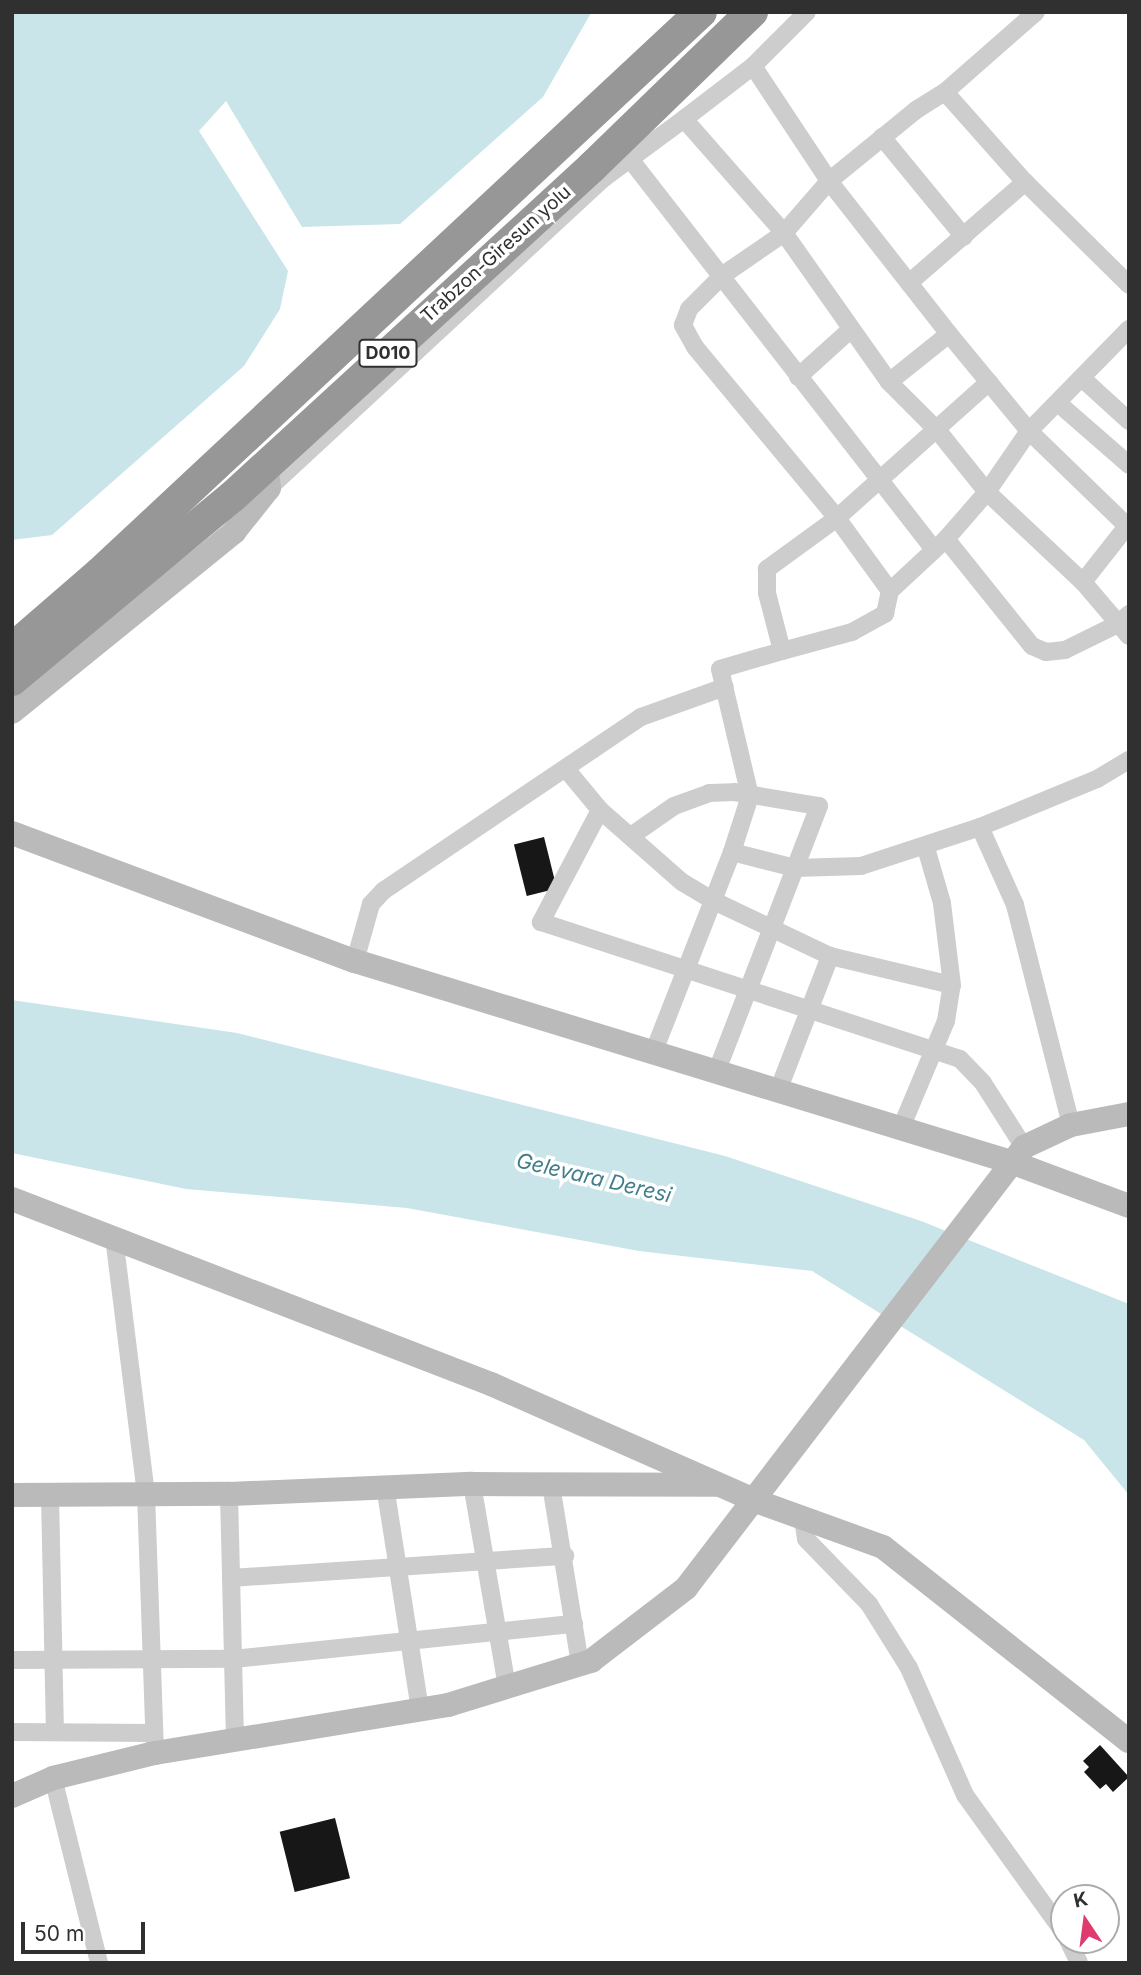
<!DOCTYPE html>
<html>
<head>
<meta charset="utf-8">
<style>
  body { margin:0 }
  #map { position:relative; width:1141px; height:1975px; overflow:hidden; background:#fff; font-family:Inter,sans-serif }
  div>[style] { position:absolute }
  .water>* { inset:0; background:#c9e5e9 }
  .building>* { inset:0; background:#171717; transform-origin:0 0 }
  .street>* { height:18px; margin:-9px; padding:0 9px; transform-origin:9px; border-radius:9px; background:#cdcdcd }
  .secondary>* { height:24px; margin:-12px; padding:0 12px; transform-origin:12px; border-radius:12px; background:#bababa }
  .highway>* { height:32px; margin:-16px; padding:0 16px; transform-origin:16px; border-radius:16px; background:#979797 }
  span { translate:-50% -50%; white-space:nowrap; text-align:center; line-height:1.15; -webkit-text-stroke:7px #fff; paint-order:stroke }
  .shield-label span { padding:2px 5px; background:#fff; border:2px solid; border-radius:5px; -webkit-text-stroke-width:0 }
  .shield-label { font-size:18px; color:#303030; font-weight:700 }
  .street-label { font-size:19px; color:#303030 }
  .water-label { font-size:21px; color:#3f7e8a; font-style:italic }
  .frame { position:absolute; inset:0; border:14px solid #303030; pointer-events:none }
  .north { position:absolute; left:1050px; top:1884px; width:70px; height:70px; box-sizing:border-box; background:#fff; border:2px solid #acacac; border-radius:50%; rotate:347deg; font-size:19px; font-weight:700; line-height:28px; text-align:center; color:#303030 }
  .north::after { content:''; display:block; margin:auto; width:24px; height:32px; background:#df3b6e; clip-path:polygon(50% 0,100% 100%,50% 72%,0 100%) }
  .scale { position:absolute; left:21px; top:1922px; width:124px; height:32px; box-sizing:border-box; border:4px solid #303030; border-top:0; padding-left:9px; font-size:21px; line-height:24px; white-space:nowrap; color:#303030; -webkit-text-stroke:5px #fff; paint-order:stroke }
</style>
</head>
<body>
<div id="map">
  <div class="water">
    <div style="clip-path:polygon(12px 12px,591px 12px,591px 13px,543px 97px,400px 224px,302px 227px,226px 101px,199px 131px,288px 271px,280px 309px,244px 366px,52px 535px,12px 540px)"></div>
    <div style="clip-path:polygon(12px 1000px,237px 1033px,725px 1156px,921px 1221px,1129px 1304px,1129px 1495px,1084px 1440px,812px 1271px,639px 1251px,407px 1208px,186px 1189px,12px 1153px)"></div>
  </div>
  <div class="building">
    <div style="left:544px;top:837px;width:53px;height:31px;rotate:76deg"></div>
    <div style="clip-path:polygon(1100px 1745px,1129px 1777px,1113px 1792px,1106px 1784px,1100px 1789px,1084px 1772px,1089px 1767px,1083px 1761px)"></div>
    <div style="left:335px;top:1818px;width:62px;height:57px;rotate:76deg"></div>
  </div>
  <div class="street">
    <div style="left:753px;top:66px;width:138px;rotate:56.5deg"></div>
    <div style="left:829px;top:181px;width:194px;rotate:51.9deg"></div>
    <div style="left:949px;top:334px;width:126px;rotate:50.5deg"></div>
    <div style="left:1029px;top:431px;width:139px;rotate:44.1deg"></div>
    <div style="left:945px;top:92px;width:120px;rotate:48.4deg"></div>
    <div style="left:1025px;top:182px;width:146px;rotate:44.7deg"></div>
    <div style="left:684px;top:119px;width:152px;rotate:48.7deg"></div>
    <div style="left:784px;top:233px;width:182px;rotate:54.8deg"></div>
    <div style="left:889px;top:382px;width:69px;rotate:45deg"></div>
    <div style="left:938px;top:431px;width:78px;rotate:51.2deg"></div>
    <div style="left:987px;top:492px;width:132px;rotate:43.2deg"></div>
    <div style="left:1083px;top:582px;width:71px;rotate:49.6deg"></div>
    <div style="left:882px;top:137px;width:129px;rotate:50.6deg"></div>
    <div style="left:630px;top:159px;width:495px;rotate:52.1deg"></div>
    <div style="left:597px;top:171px;width:10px;rotate:45deg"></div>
    <div style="left:604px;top:178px;width:99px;rotate:-36.4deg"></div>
    <div style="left:684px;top:119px;width:87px;rotate:-37.5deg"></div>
    <div style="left:753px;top:66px;width:76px;rotate:-45deg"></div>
    <div style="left:909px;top:283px;width:154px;rotate:-41deg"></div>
    <div style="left:798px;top:377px;width:70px;rotate:-42.1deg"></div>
    <div style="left:1084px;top:380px;width:61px;rotate:42.3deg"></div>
    <div style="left:889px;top:382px;width:77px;rotate:-38.7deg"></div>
    <div style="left:989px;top:382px;width:204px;rotate:138.2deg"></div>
    <div style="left:837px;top:518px;width:87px;rotate:143.9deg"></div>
    <div style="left:767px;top:569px;width:24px;rotate:90deg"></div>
    <div style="left:767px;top:593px;width:60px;rotate:75.5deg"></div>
    <div style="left:782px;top:651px;width:73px;rotate:-15.2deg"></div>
    <div style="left:852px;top:632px;width:38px;rotate:-29deg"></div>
    <div style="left:885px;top:614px;width:24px;rotate:-78deg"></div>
    <div style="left:890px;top:591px;width:76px;rotate:-42.9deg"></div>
    <div style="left:946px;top:539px;width:62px;rotate:-48.9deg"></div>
    <div style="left:987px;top:492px;width:74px;rotate:-55.5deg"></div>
    <div style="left:1029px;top:431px;width:143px;rotate:-45.6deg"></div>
    <div style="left:1058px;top:403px;width:94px;rotate:41.1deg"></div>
    <div style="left:269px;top:488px;width:456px;rotate:-42.8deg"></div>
    <div style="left:946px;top:539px;width:137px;rotate:51.2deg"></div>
    <div style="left:1032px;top:646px;width:15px;rotate:23deg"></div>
    <div style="left:1046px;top:652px;width:19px;rotate:-6deg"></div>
    <div style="left:1065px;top:650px;width:57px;rotate:-26.1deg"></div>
    <div style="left:1116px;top:625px;width:17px;rotate:-40deg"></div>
    <div style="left:1083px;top:582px;width:71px;rotate:-51.8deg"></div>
    <div style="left:890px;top:591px;width:90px;rotate:-126deg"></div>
    <div style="left:837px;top:518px;width:222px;rotate:-129.7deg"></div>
    <div style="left:695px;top:347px;width:25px;rotate:-119deg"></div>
    <div style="left:683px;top:325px;width:17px;rotate:-69deg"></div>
    <div style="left:689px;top:309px;width:48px;rotate:-45deg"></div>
    <div style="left:723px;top:275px;width:74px;rotate:-34.5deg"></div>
    <div style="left:784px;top:233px;width:69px;rotate:-49.1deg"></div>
    <div style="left:829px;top:181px;width:112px;rotate:-39.2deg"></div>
    <div style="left:916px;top:110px;width:34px;rotate:-32deg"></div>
    <div style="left:945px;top:92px;width:121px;rotate:-41.3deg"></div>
    <div style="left:566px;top:769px;width:53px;rotate:50.3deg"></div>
    <div style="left:600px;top:810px;width:109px;rotate:41.3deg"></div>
    <div style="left:682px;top:882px;width:37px;rotate:31deg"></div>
    <div style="left:714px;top:901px;width:128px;rotate:25.4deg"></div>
    <div style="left:830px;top:956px;width:125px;rotate:13.4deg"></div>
    <div style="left:600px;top:810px;width:127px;rotate:117.8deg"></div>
    <div style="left:541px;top:922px;width:441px;rotate:18.1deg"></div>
    <div style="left:960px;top:1059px;width:33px;rotate:46deg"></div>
    <div style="left:983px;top:1083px;width:76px;rotate:57.4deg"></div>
    <div style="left:980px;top:827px;width:85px;rotate:65.8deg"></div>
    <div style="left:1015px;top:905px;width:227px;rotate:75.7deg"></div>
    <div style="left:631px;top:836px;width:52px;rotate:-34.9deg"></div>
    <div style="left:674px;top:806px;width:37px;rotate:-20deg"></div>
    <div style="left:709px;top:793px;width:25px;rotate:-2deg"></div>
    <div style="left:734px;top:792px;width:86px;rotate:9.4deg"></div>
    <div style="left:819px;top:806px;width:286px;rotate:111.1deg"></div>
    <div style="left:732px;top:852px;width:65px;rotate:14.3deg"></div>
    <div style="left:795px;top:868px;width:66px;rotate:-1.7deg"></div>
    <div style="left:861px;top:866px;width:125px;rotate:-18.1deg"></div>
    <div style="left:980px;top:827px;width:126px;rotate:-22.3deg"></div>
    <div style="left:1097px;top:779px;width:37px;rotate:-31deg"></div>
    <div style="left:355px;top:961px;width:59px;rotate:-74.3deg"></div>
    <div style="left:371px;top:904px;width:18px;rotate:-47deg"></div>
    <div style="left:383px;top:891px;width:311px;rotate:-34deg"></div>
    <div style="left:641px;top:717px;width:89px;rotate:-19.7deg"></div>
    <div style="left:654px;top:1051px;width:214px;rotate:-68.6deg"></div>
    <div style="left:732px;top:852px;width:59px;rotate:-72.2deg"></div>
    <div style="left:750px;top:796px;width:130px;rotate:-103.3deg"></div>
    <div style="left:720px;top:669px;width:65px;rotate:-16.2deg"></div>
    <div style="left:778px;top:1091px;width:145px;rotate:-68.9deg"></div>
    <div style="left:901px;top:1128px;width:116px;rotate:-67.2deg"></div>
    <div style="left:946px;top:1021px;width:36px;rotate:-81deg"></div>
    <div style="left:952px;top:985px;width:83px;rotate:-97deg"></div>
    <div style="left:942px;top:903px;width:57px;rotate:-106.2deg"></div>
    <div style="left:114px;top:1237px;width:259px;rotate:82.9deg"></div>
    <div style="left:146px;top:1494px;width:259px;rotate:88deg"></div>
    <div style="left:472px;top:1484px;width:206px;rotate:80.2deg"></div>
    <div style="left:551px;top:1485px;width:181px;rotate:80.8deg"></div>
    <div style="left:385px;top:1486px;width:227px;rotate:81.1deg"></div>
    <div style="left:229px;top:1494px;width:247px;rotate:88.6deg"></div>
    <div style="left:50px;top:1495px;width:236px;rotate:88.8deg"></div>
    <div style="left:803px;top:1518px;width:21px;rotate:82deg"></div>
    <div style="left:806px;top:1539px;width:91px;rotate:45.9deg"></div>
    <div style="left:869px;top:1604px;width:75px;rotate:58deg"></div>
    <div style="left:909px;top:1668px;width:139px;rotate:66.2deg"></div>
    <div style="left:965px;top:1795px;width:170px;rotate:54.3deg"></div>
    <div style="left:231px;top:1578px;width:335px;rotate:-3.8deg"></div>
    <div style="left:12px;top:1660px;width:221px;rotate:-0.3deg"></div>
    <div style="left:233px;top:1659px;width:343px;rotate:-5.9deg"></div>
    <div style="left:12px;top:1732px;width:141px;rotate:0.4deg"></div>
    <div style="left:53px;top:1778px;width:191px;rotate:76deg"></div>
    <div style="left:1068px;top:1940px;width:25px;rotate:64deg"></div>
  </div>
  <div class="secondary">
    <div style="left:12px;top:712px;width:286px;rotate:-39deg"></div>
    <div style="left:234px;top:532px;width:56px;rotate:-51.5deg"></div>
    <div style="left:269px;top:488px;width:24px;rotate:-97deg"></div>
    <div style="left:12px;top:833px;width:366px;rotate:20.5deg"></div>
    <div style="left:355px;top:961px;width:686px;rotate:17.04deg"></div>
    <div style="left:1011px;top:1162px;width:126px;rotate:20.4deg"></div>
    <div style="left:12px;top:1199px;width:513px;rotate:21.12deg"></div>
    <div style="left:491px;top:1384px;width:290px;rotate:23.8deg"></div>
    <div style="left:756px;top:1501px;width:135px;rotate:19.9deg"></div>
    <div style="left:883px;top:1547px;width:313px;rotate:38.3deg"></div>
    <div style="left:12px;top:1495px;width:217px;rotate:-0.3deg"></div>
    <div style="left:229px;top:1494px;width:243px;rotate:-2.4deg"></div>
    <div style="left:472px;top:1484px;width:246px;rotate:0.2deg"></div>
    <div style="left:12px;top:1796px;width:45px;rotate:-23.7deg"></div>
    <div style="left:53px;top:1778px;width:105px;rotate:-13.8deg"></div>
    <div style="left:155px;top:1753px;width:297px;rotate:-9.3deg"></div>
    <div style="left:448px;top:1705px;width:150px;rotate:-17.1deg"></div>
    <div style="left:591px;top:1661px;width:120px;rotate:-37.5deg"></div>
    <div style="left:686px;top:1588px;width:556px;rotate:-52.53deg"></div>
    <div style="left:1024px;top:1147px;width:52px;rotate:-25.1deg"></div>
    <div style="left:1071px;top:1125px;width:59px;rotate:-10.7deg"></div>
  </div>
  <div class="highway">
    <div style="left:12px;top:649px;width:116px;rotate:-40.8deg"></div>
    <div style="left:100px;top:573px;width:822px;rotate:-43.03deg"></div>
    <div style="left:12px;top:680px;width:286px;rotate:-39.8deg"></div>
    <div style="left:232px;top:497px;width:488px;rotate:-42.5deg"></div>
    <div style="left:592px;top:167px;width:223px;rotate:-44.1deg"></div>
  </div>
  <div class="shield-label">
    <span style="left:388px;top:353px">D010</span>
  </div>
  <div class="street-label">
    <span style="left:496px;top:254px;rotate:-42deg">Trabzon-Giresun yolu</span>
  </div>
  <div class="water-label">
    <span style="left:594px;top:1178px;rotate:13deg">Gelevara Deresi</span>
  </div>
  <div class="frame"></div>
  <div class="north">K</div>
  <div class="scale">50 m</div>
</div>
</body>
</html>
